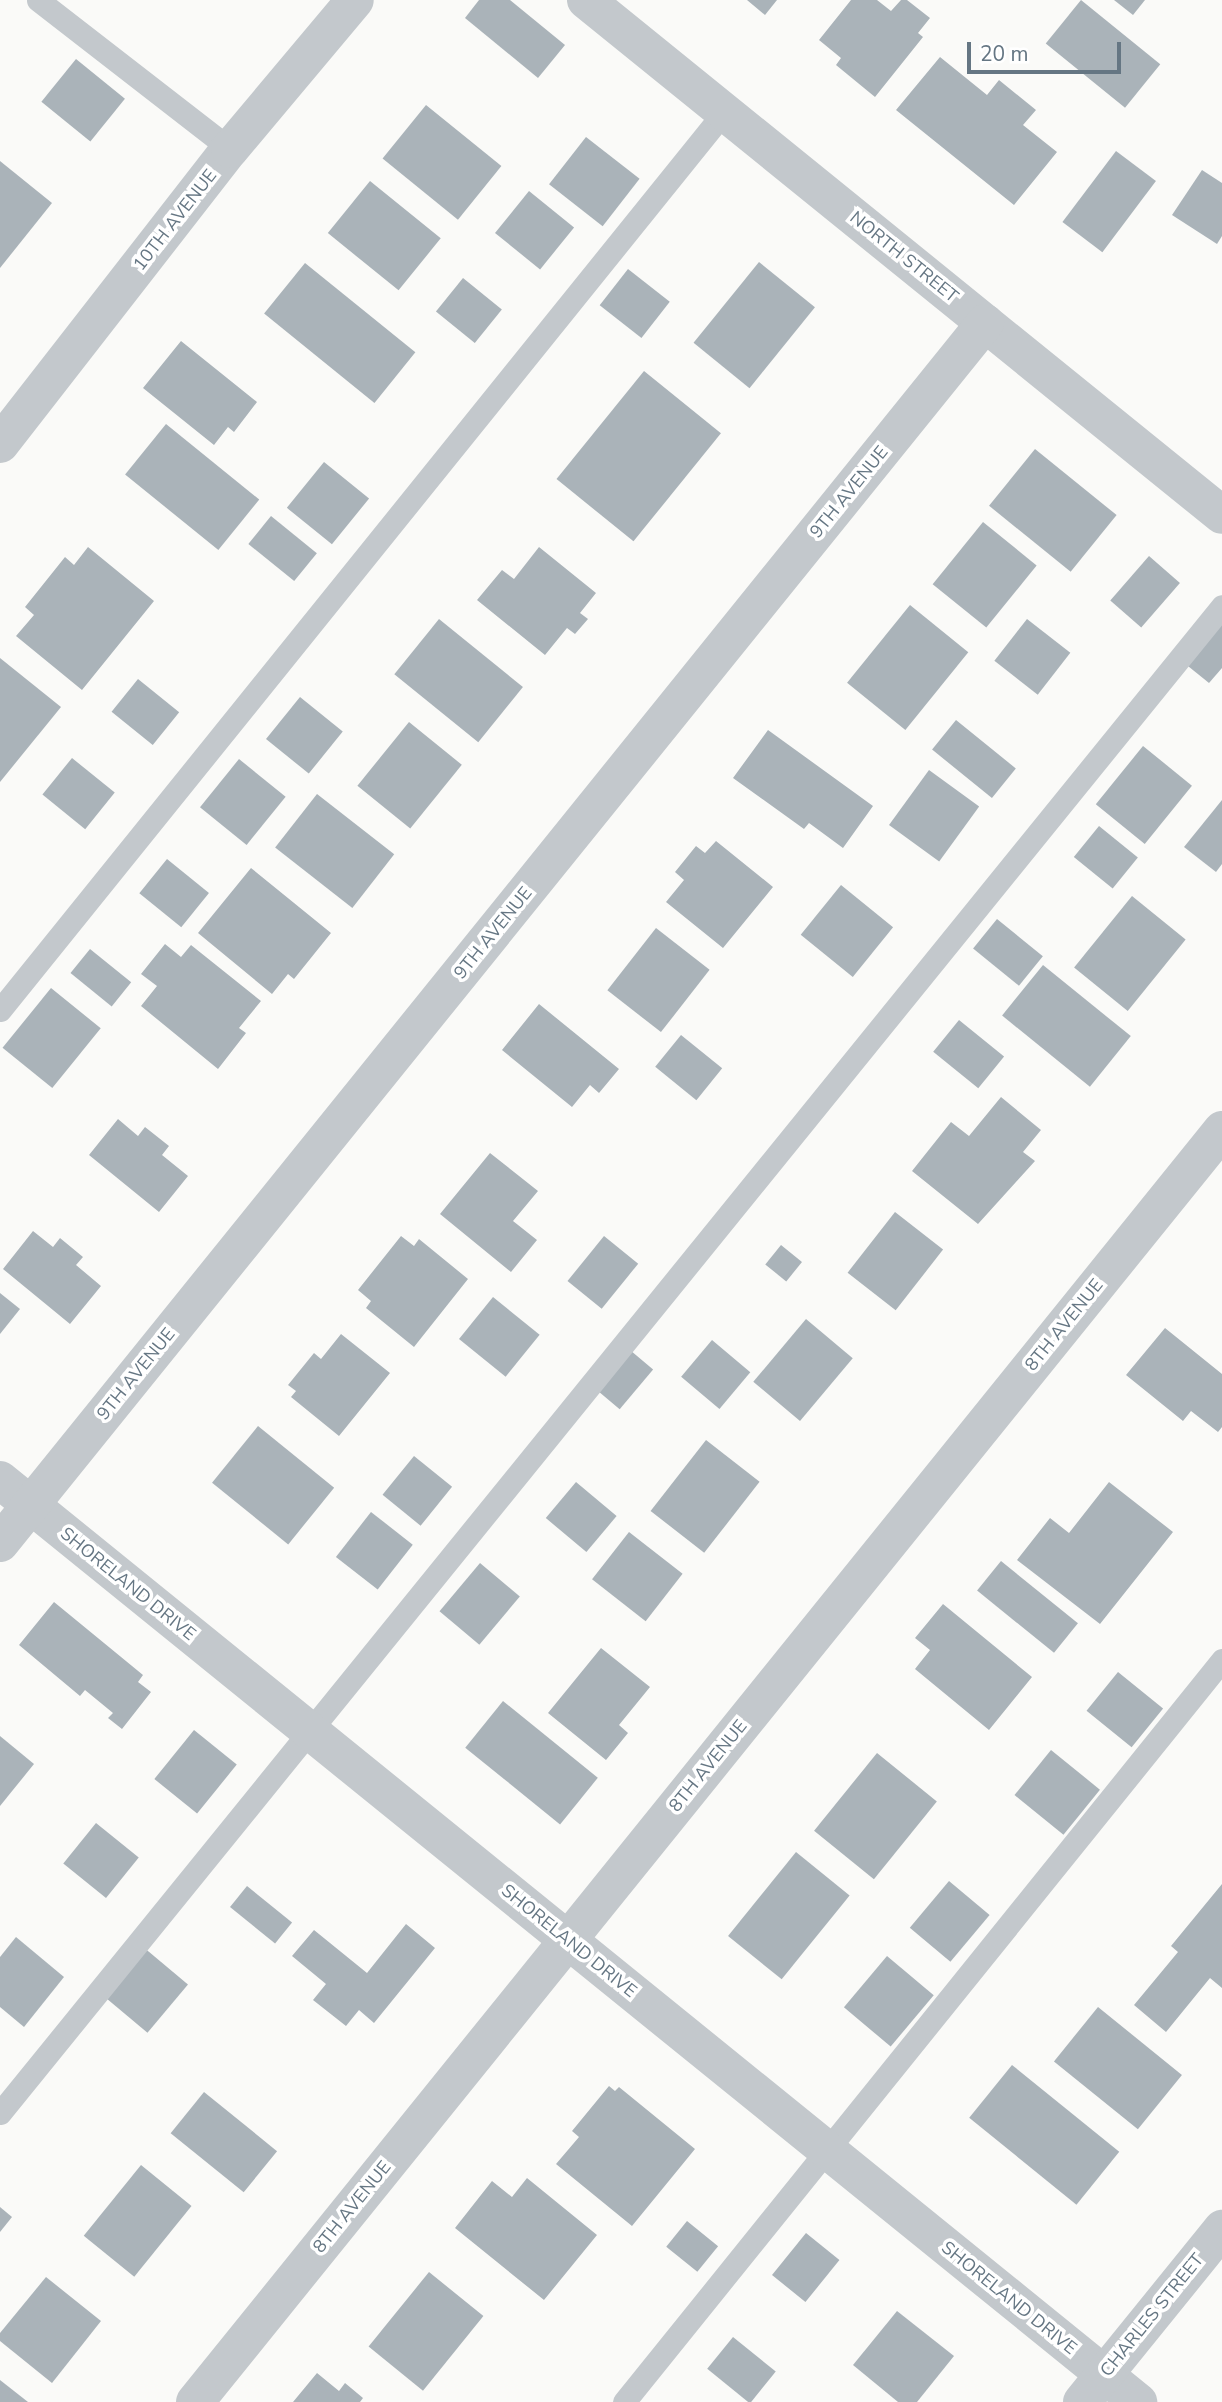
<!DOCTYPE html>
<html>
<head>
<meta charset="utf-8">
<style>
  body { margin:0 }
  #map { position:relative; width:1222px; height:2402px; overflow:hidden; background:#fafaf8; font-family:"Nunito Sans",sans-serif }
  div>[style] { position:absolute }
  .building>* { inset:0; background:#aab3b9; transform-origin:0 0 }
  .lane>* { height:23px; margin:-11.5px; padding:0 11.5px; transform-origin:11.5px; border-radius:11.5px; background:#c3c8cc }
  .street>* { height:38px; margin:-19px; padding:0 19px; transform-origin:19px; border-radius:19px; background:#c3c8cc }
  span { translate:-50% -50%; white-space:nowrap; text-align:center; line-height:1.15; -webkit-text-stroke:7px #fff; paint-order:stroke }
  .street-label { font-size:18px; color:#657683 }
  .scale { position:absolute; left:967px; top:42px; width:154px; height:32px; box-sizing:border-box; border:4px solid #657683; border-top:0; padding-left:9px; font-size:21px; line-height:24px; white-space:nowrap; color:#657683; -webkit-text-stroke:5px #fff; paint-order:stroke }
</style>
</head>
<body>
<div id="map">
  <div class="building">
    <div style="clip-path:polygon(479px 0,510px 0,565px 45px,538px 78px,465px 18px)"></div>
    <div style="clip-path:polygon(747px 0,777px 0,765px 15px)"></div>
    <div style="clip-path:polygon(851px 0,877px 0,891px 11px,901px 0,907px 0,930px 18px,918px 33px,923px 37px,875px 97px,836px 65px,841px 58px,819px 40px)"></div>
    <div style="left:1081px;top:0;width:102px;height:56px;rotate:39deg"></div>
    <div style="clip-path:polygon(1114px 0,1145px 0,1133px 15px)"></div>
    <div style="clip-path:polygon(940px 57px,987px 95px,999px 80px,1036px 110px,1023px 125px,1057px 152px,1014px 205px,896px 110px)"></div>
    <div style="left:76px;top:59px;width:63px;height:55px;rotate:39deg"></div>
    <div style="left:426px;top:105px;width:97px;height:69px;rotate:39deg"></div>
    <div style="left:586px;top:137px;width:68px;height:60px;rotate:38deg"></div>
    <div style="left:1116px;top:151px;width:50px;height:89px;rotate:37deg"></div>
    <div style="clip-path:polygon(0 161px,52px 203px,0 268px)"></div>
    <div style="clip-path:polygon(1202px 170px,1222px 183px,1222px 236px,1217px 244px,1172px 215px)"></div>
    <div style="left:370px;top:181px;width:91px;height:67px;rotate:39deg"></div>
    <div style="left:529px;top:191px;width:58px;height:54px;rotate:39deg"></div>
    <div style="left:759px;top:262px;width:72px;height:104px;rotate:39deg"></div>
    <div style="left:305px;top:263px;width:142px;height:65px;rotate:39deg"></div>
    <div style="left:628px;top:269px;width:53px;height:46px;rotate:38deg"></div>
    <div style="left:463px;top:278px;width:50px;height:43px;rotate:39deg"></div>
    <div style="clip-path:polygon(181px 341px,257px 402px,234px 432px,228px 427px,214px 445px,143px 388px)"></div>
    <div style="left:644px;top:371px;width:99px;height:139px;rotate:39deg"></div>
    <div style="left:166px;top:424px;width:120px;height:65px;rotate:39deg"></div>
    <div style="left:1035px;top:449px;width:105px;height:73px;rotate:39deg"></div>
    <div style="left:324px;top:462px;width:58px;height:59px;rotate:39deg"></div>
    <div style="left:271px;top:516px;width:59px;height:36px;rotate:39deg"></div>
    <div style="left:983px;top:522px;width:69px;height:80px;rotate:39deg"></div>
    <div style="clip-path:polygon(88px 547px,154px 601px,82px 690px,16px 636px,34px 615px,25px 607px,65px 557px,74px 565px)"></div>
    <div style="clip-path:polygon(539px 547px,596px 593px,580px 613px,588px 619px,575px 634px,567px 628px,545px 655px,477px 600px,502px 570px,514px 579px)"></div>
    <div style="left:1149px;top:556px;width:41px;height:59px;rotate:41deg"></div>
    <div style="left:910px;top:605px;width:75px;height:100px;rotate:39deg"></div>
    <div style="left:439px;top:619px;width:108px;height:71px;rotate:39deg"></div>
    <div style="left:1027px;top:619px;width:55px;height:53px;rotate:38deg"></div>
    <div style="clip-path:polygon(1222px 623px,1222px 668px,1209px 683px,1183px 662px)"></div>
    <div style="clip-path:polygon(0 658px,61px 707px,0 782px)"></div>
    <div style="left:138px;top:679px;width:53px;height:42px;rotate:39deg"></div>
    <div style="left:300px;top:697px;width:55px;height:54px;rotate:39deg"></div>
    <div style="left:956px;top:720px;width:77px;height:38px;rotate:39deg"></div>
    <div style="left:409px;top:722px;width:68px;height:82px;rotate:39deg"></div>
    <div style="clip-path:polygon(768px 730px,873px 806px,843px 848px,809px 823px,804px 829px,733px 778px)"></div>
    <div style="left:1143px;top:746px;width:63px;height:75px;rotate:39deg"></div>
    <div style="left:72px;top:758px;width:55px;height:47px;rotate:39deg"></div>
    <div style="left:239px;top:759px;width:60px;height:62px;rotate:39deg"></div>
    <div style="left:929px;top:770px;width:62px;height:68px;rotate:36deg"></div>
    <div style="left:317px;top:794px;width:98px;height:68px;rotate:38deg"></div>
    <div style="clip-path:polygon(1222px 800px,1222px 864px,1216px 872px,1184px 847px)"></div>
    <div style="left:1099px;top:826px;width:50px;height:40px;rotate:39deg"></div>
    <div style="clip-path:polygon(716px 841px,773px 887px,723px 948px,666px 902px,684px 880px,675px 872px,696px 846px,705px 853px)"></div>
    <div style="left:167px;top:859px;width:54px;height:44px;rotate:39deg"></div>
    <div style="clip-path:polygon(251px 868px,331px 933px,294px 979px,288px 974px,272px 994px,198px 933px)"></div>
    <div style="left:841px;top:885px;width:67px;height:64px;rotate:39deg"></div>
    <div style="left:1132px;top:896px;width:69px;height:92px;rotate:39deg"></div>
    <div style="left:997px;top:919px;width:59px;height:38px;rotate:39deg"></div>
    <div style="left:656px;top:928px;width:68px;height:79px;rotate:38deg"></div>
    <div style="clip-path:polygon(165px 944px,181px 957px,191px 945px,261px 1001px,239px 1028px,246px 1033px,218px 1069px,141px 1006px,157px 986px,141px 974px)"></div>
    <div style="left:90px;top:949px;width:53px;height:31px;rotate:39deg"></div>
    <div style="left:1043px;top:965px;width:113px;height:65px;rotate:39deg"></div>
    <div style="left:51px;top:988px;width:64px;height:77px;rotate:39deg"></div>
    <div style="clip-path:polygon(539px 1004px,619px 1069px,599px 1093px,590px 1085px,572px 1107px,502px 1050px)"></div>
    <div style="left:959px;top:1020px;width:58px;height:41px;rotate:39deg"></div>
    <div style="left:681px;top:1035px;width:53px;height:41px;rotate:39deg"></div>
    <div style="clip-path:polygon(1001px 1097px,1041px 1130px,1023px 1152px,1035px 1161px,978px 1224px,912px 1171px,951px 1122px,969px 1136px)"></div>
    <div style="clip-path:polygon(118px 1119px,138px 1136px,145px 1127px,169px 1146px,162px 1155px,188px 1176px,159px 1212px,89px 1155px)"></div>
    <div style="clip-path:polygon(490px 1153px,538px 1191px,513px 1221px,537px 1240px,511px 1272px,440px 1214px)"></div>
    <div style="left:895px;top:1212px;width:61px;height:77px;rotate:38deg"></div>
    <div style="clip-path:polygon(33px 1231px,53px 1247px,60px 1238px,83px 1257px,76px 1265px,101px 1286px,70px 1324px,3px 1269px)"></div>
    <div style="clip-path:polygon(401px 1236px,414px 1246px,419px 1239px,468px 1279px,414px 1347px,366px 1308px,371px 1301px,358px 1290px)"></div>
    <div style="left:604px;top:1236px;width:44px;height:58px;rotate:39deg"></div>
    <div style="left:781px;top:1245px;width:27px;height:25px;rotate:39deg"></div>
    <div style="clip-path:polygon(0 1293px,20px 1309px,0 1334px)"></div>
    <div style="left:493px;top:1297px;width:60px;height:54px;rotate:39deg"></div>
    <div style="left:806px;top:1319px;width:61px;height:82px;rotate:40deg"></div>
    <div style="clip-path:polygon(1165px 1328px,1222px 1374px,1222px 1427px,1218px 1432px,1191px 1411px,1183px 1421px,1126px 1375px)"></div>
    <div style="clip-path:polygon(341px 1334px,390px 1373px,339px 1436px,291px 1397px,296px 1391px,288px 1385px,314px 1353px,321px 1359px)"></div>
    <div style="left:712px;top:1340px;width:50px;height:48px;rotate:40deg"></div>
    <div style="left:624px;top:1345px;width:38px;height:52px;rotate:40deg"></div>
    <div style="left:258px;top:1426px;width:98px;height:73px;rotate:39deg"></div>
    <div style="left:706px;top:1440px;width:68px;height:90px;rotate:38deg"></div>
    <div style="left:414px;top:1456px;width:49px;height:50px;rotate:39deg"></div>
    <div style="left:576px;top:1482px;width:53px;height:47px;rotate:40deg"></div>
    <div style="clip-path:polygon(1109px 1482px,1173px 1532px,1100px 1624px,1017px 1560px,1050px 1518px,1069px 1533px)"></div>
    <div style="left:371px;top:1512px;width:53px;height:57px;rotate:38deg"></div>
    <div style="left:629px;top:1532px;width:68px;height:60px;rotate:38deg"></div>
    <div style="left:1001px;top:1561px;width:99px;height:38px;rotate:39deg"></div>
    <div style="left:480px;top:1563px;width:52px;height:63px;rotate:40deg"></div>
    <div style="clip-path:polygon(54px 1602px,143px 1675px,138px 1682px,151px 1692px,122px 1729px,108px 1718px,113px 1713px,85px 1690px,80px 1696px,19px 1645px)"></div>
    <div style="clip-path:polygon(943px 1604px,1032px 1677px,989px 1730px,915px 1669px,930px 1650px,915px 1638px)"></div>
    <div style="clip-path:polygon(601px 1648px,650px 1687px,619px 1725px,628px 1733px,606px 1760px,548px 1713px)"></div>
    <div style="left:1118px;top:1672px;width:58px;height:50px;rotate:39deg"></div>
    <div style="left:503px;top:1701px;width:122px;height:60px;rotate:39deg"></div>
    <div style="left:194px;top:1730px;width:55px;height:63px;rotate:39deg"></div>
    <div style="clip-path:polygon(0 1736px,34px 1764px,0 1806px)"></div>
    <div style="left:1051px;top:1750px;width:63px;height:58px;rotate:39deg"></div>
    <div style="left:877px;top:1753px;width:77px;height:100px;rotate:39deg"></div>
    <div style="left:96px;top:1823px;width:55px;height:52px;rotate:39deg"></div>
    <div style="left:796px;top:1852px;width:69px;height:108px;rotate:39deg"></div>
    <div style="left:949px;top:1881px;width:53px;height:61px;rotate:40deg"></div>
    <div style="clip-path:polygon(1222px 1884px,1222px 1988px,1210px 1978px,1166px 2032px,1134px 2005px,1178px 1952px,1171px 1946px)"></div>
    <div style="left:247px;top:1886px;width:58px;height:27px;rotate:39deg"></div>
    <div style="clip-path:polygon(406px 1924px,435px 1948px,374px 2023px,359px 2010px,346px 2026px,313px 2000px,326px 1984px,292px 1956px,314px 1930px,367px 1973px)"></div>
    <div style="clip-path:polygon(16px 1937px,64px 1977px,24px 2027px,0 2007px,0 1957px)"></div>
    <div style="left:142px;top:1946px;width:60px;height:63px;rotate:40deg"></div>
    <div style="left:887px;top:1956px;width:61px;height:67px;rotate:40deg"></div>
    <div style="left:1098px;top:2007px;width:108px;height:70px;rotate:39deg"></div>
    <div style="left:1012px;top:2065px;width:138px;height:68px;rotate:39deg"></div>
    <div style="clip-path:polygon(609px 2086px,615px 2091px,619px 2087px,695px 2149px,632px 2226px,556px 2164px,579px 2137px,572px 2131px)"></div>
    <div style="left:204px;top:2092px;width:94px;height:53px;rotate:39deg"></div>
    <div style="left:141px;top:2165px;width:65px;height:91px;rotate:39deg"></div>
    <div style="clip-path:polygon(527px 2178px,597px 2235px,544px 2300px,455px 2228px,492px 2181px,512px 2197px)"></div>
    <div style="clip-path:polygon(0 2207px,12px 2217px,0 2232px)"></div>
    <div style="left:687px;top:2221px;width:40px;height:33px;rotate:39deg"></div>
    <div style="left:806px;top:2233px;width:43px;height:54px;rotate:39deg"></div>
    <div style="left:429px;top:2272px;width:70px;height:96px;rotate:39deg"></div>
    <div style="clip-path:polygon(46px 2277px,101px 2321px,52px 2383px,0 2341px,0 2333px)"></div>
    <div style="clip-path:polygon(897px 2311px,954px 2356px,917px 2402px,898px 2402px,853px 2365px)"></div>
    <div style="left:733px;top:2337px;width:55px;height:41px;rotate:39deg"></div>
    <div style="clip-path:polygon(317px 2373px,339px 2391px,345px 2383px,363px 2398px,360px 2402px,293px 2402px)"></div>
    <div style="clip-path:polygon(0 2380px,28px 2402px,0 2402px)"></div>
  </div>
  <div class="lane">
    <div style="left:38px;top:0;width:243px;rotate:37.8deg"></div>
    <div style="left:0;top:1010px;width:1154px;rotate:-51.12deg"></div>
    <div style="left:0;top:2113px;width:1940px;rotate:-50.96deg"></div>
    <div style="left:624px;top:2402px;width:953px;rotate:-51.13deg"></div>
  </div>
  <div class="street">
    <div style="left:586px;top:0;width:818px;rotate:39deg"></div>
    <div style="left:0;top:444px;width:374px;rotate:-52.1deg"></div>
    <div style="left:230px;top:149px;width:194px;rotate:-50deg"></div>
    <div style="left:0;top:1480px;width:1465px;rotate:39.01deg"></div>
    <div style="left:0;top:1543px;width:1568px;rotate:-51.08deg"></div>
    <div style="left:195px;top:2402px;width:1635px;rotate:-51.08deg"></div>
    <div style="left:1082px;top:2402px;width:223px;rotate:-51deg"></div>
  </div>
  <div class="street-label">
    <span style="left:175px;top:220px;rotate:-52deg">10TH AVENUE</span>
    <span style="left:904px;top:257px;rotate:39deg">NORTH STREET</span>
    <span style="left:849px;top:492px;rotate:-51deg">9TH AVENUE</span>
    <span style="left:493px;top:933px;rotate:-51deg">9TH AVENUE</span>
    <span style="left:1064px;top:1325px;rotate:-51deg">8TH AVENUE</span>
    <span style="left:136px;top:1374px;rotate:-51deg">9TH AVENUE</span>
    <span style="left:128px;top:1584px;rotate:39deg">SHORELAND DRIVE</span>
    <span style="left:708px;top:1766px;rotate:-51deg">8TH AVENUE</span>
    <span style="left:569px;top:1941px;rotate:39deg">SHORELAND DRIVE</span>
    <span style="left:352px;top:2207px;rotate:-51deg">8TH AVENUE</span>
    <span style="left:1009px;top:2298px;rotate:39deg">SHORELAND DRIVE</span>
    <span style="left:1152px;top:2315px;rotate:-51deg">CHARLES STREET</span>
  </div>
  <div class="scale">20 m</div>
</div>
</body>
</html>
